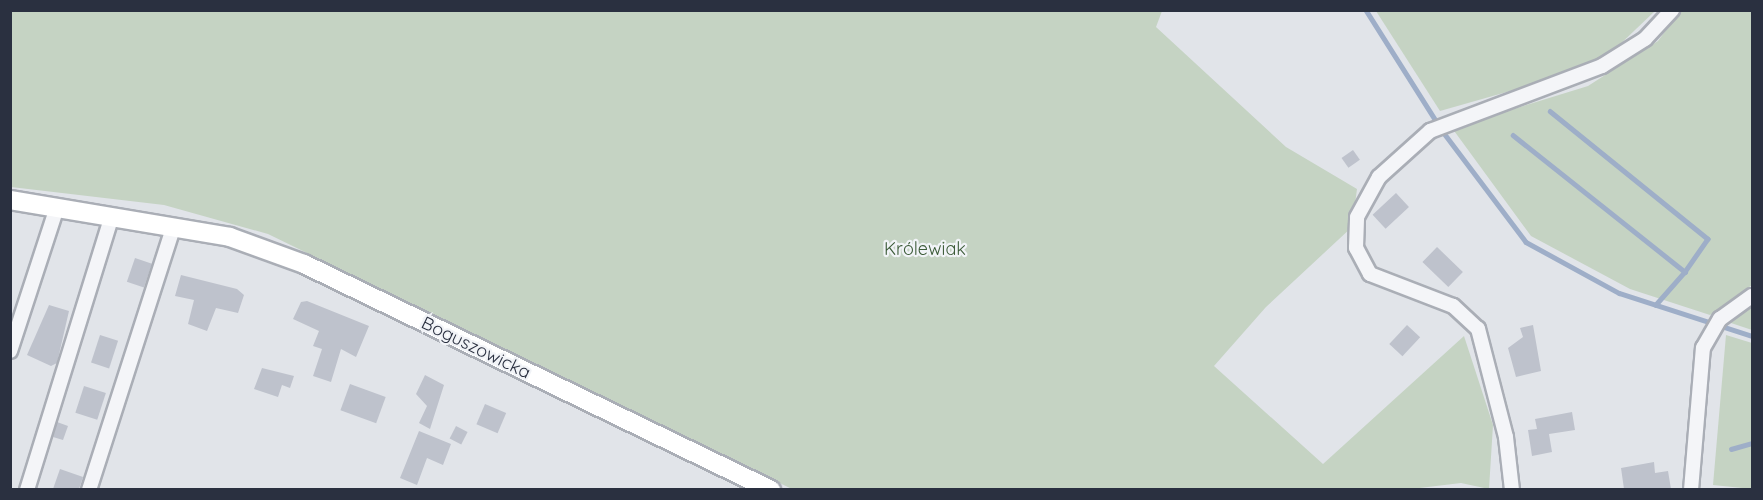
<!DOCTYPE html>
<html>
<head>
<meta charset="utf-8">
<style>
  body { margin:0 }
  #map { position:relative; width:1763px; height:500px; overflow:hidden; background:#e1e4e9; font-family:Quicksand,sans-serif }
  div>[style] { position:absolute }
  .green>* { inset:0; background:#c5d3c3 }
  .stream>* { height:4.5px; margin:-2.25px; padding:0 2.25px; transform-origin:2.25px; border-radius:2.25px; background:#9eaec8 }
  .building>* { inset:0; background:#bec2cc; transform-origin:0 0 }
  .roads { filter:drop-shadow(2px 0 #aaaeb6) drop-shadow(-2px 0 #aaaeb6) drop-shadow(0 2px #aaaeb6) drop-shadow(0 -2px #aaaeb6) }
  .street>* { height:14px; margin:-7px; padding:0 7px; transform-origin:7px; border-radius:7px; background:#f4f5f8 }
  .secondary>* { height:18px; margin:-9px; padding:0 9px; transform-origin:9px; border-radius:9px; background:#fff }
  span { translate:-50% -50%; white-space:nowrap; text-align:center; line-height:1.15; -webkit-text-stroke:4.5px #f1f3f7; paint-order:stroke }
  .park-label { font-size:18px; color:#3c5b38 }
  .street-label { font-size:18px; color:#2a3040 }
  .frame { position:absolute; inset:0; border:12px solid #2a3040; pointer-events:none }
</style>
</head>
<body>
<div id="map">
  <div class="green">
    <div style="clip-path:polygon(10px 11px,1162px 11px,1156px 27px,1286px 147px,1357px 189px,1352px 227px,1266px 307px,1214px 366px,1323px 464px,1464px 336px,1493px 425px,1489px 489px,1461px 483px,1403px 490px,792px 489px,268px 234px,164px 205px,11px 187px)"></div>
    <div style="clip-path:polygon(1376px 11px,1655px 11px,1614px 50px,1566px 75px,1440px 111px)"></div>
    <div style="clip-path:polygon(1680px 11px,1752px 11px,1752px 285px,1710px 315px,1630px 289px,1531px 236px,1452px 128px,1588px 86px,1658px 41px)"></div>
    <div style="clip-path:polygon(1752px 304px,1752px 330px,1725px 321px)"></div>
    <div style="clip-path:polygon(1726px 335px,1752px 343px,1752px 489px,1713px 485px)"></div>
  </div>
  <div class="stream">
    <div style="left:1366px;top:10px;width:129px;rotate:57.7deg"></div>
    <div style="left:1550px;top:111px;width:203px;rotate:39deg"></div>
    <div style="left:1708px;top:239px;width:40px;rotate:124.9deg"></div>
    <div style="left:1444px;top:133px;width:136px;rotate:53deg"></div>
    <div style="left:1526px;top:242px;width:106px;rotate:28.7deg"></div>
    <div style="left:1619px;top:293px;width:140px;rotate:17.9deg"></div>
    <div style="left:1513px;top:135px;width:220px;rotate:38.5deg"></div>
    <div style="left:1685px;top:272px;width:44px;rotate:131.3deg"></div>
    <div style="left:1731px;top:449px;width:22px;rotate:-16deg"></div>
  </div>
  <div class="building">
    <div style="left:1353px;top:150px;width:12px;height:14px;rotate:55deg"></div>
    <div style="left:1396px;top:193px;width:19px;height:32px;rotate:47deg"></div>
    <div style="left:1437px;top:247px;width:36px;height:21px;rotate:44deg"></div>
    <div style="left:135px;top:258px;width:18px;height:25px;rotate:19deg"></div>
    <div style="clip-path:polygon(181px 275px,237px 289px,244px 295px,238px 313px,216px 308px,207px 331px,188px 324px,194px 300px,175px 296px)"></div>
    <div style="clip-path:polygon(307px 301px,369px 326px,356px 357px,341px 349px,331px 382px,313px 376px,322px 349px,313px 346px,319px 331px,293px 319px,301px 302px)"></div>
    <div style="clip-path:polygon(49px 305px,69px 311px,57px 363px,51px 366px,27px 355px)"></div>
    <div style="left:1407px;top:325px;width:18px;height:26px;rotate:43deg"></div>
    <div style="clip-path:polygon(1533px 325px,1541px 371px,1516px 377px,1508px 348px,1523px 337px,1520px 328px)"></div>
    <div style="left:100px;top:335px;width:19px;height:29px;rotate:18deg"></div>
    <div style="clip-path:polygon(262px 368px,294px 376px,290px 388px,282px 385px,278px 397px,254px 389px)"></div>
    <div style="clip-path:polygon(425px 375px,444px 385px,430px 429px,419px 423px,427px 406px,416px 394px)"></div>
    <div style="left:350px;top:384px;width:38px;height:28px;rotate:20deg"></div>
    <div style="left:84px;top:386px;width:23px;height:28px;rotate:18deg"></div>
    <div style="left:485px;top:404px;width:23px;height:22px;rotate:23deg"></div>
    <div style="clip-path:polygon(1572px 412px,1575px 430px,1549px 434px,1552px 452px,1532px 456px,1528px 430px,1537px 429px,1535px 419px)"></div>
    <div style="clip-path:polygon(57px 422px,68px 426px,63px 440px,53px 437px)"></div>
    <div style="left:456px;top:426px;width:13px;height:14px;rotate:27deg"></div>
    <div style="clip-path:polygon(419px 431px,451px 444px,443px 465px,427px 458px,417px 485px,400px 478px)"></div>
    <div style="clip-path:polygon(1654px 462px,1655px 473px,1668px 471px,1671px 489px,1624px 489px,1621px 468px)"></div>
    <div style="clip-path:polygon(60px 469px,83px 477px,79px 489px,53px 489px)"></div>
  </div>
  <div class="roads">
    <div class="street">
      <div style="left:10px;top:351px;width:151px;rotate:-71.9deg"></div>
      <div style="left:27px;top:490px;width:287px;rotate:-72.8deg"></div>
      <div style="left:89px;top:490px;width:277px;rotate:-72.2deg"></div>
      <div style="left:1512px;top:490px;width:53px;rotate:-96.5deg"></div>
      <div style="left:1506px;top:437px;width:112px;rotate:-104.5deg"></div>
      <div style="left:1478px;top:329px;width:34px;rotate:-137deg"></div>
      <div style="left:1453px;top:306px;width:89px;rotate:-158.9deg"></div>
      <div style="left:1370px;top:274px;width:30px;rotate:-118deg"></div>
      <div style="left:1356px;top:248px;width:31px;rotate:-88deg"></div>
      <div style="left:1357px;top:217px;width:46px;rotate:-61.2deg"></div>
      <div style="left:1379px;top:177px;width:69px;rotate:-42deg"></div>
      <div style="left:1430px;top:131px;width:184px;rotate:-20.7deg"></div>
      <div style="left:1602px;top:66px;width:51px;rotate:-32.1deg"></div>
      <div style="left:1645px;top:39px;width:40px;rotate:-47deg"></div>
      <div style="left:1691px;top:490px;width:143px;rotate:-85.2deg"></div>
      <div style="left:1703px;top:348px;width:34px;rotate:-60deg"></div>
      <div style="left:1720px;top:319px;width:39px;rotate:-36deg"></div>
    </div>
    <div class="secondary">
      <div style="left:10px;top:200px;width:223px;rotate:9.5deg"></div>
      <div style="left:230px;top:237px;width:79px;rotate:20deg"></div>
      <div style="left:304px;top:264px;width:519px;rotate:25.82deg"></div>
    </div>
  </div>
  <div class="park-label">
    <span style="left:925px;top:249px">Królewiak</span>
  </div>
  <div class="street-label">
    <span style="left:476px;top:348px;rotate:26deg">Boguszowicka</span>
  </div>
  <div class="frame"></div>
</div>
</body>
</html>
